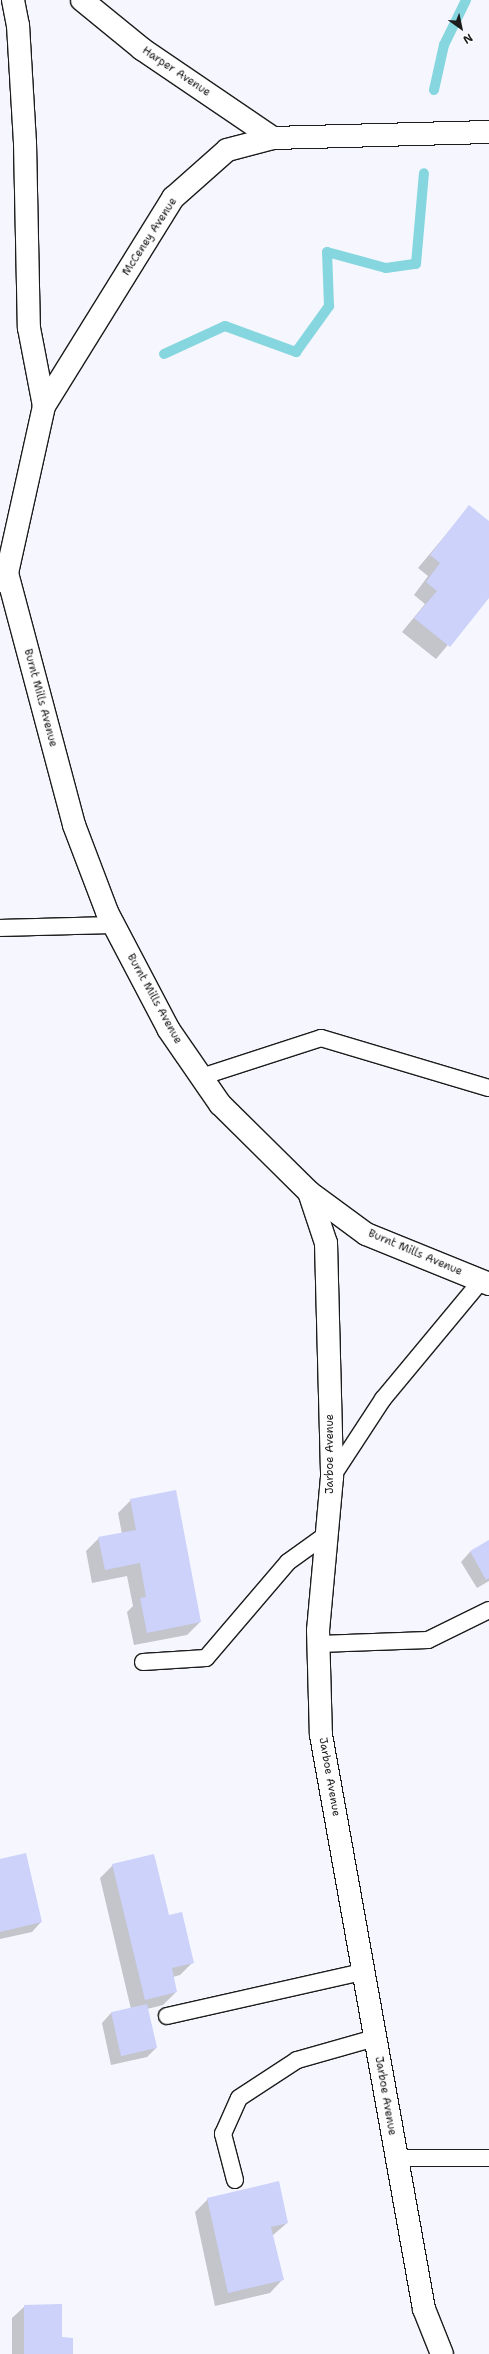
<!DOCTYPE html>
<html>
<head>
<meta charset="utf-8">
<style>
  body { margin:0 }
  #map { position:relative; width:489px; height:2354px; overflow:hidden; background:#f5f6fe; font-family:"Shantell Sans",sans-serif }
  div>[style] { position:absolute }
  .shadow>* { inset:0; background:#0003 }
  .stream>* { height:10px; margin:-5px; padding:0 5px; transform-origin:5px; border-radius:5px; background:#85d6df }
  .building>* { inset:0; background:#ccd2fa; transform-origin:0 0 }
  .roads { filter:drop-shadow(1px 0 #1c1c1c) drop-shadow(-1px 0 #1c1c1c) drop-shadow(0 1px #1c1c1c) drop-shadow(0 -1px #1c1c1c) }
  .lane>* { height:16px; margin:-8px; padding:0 8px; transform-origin:8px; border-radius:8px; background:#fff }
  .street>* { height:22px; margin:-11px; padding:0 11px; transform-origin:11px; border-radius:11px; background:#fff }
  span { translate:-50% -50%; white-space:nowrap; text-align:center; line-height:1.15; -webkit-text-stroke:3px #fff; paint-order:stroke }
  .street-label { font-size:11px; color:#1c1c1c }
  .north { position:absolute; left:441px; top:8px; width:40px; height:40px; -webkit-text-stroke:3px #fff; paint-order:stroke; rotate:147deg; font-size:11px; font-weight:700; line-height:16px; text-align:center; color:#1c1c1c }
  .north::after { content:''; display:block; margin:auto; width:14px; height:18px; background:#1c1c1c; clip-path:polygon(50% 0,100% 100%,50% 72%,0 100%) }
</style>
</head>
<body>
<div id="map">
  <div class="shadow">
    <div style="clip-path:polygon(469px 507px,489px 522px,489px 596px,436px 659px,402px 632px,425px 604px,414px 595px,428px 576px,418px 568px)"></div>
    <div style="clip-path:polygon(131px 1500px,200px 1622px,187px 1635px,134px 1645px,127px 1612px,133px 1606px,127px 1576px,92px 1583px,86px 1551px,99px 1538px,122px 1534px,118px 1513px)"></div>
    <div style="clip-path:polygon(489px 1541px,489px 1581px,477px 1588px,461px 1562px,470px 1552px)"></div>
    <div style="clip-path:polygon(0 1860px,41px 1922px,32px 1932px,0 1939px)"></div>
    <div style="clip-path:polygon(113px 1865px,168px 1917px,193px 1962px,180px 1975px,173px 1977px,176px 1992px,163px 2005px,147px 2009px,156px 2048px,147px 2057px,111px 2065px,102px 2023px,111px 2013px,131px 2009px,100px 1878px)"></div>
    <div style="clip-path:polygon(208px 2199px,287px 2223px,272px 2236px,282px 2280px,270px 2293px,215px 2306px,195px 2212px)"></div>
    <div style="clip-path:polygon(25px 2306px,61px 2338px,72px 2354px,12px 2354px,12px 2318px)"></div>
  </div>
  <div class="stream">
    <div style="left:434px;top:90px;width:46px;rotate:-77.5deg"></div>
    <div style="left:444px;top:45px;width:50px;rotate:-63.9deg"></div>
    <div style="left:164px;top:354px;width:67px;rotate:-24.7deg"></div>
    <div style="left:225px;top:326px;width:76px;rotate:20.1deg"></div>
    <div style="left:296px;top:352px;width:57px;rotate:-54.3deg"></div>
    <div style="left:329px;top:306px;width:54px;rotate:-92.1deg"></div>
    <div style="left:327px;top:252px;width:61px;rotate:15.2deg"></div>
    <div style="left:386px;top:268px;width:30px;rotate:-8deg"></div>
    <div style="left:416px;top:264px;width:91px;rotate:-85deg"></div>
  </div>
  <div class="building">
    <div style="clip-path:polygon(469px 505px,489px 521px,489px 598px,450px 647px,414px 618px,437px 591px,426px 582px,440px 563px,430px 555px)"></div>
    <div style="clip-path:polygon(176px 1490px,201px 1622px,147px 1633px,140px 1598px,146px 1597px,140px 1563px,105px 1570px,98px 1537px,136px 1530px,130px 1499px)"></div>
    <div style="clip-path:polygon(489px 1540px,489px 1578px,486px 1580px,470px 1551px)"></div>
    <div style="clip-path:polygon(26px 1853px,42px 1922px,0 1932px,0 1859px)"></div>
    <div style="clip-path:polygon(154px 1854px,169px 1915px,182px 1912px,194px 1963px,172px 1968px,177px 1992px,145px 2000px,112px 1864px)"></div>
    <div style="left:147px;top:2004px;width:45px;height:37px;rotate:77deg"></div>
    <div style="clip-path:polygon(279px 2181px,288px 2223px,271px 2227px,284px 2280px,228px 2293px,207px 2198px)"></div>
    <div style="clip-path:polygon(62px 2304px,62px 2337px,73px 2338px,73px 2354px,24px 2354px,24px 2305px)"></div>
  </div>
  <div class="roads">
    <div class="lane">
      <div style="left:0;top:928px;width:114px;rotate:-1.5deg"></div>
      <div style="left:201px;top:1077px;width:126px;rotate:-18deg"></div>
      <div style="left:321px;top:1038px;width:175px;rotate:16.6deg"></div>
      <div style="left:332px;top:1477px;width:93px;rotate:-56.8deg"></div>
      <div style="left:383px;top:1399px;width:153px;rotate:-50.3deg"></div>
      <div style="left:319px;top:1644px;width:109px;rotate:-2.1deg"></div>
      <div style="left:428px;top:1640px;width:68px;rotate:-26.2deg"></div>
      <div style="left:143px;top:1662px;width:63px;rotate:-3.6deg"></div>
      <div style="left:206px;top:1658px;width:126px;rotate:-49.5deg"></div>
      <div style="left:288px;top:1562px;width:48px;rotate:-35.7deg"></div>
      <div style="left:167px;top:2016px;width:201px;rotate:-12.7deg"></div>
      <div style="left:397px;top:2158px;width:92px"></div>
      <div style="left:235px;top:2180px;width:48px;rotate:-104.6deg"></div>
      <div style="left:223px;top:2134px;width:39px;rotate:-66deg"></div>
      <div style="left:239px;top:2098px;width:69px;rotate:-33.2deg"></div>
      <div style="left:297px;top:2060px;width:81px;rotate:-15.8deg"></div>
    </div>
    <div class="street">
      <div style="left:13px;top:0;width:25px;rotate:79deg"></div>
      <div style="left:18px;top:25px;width:118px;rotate:86.6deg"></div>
      <div style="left:25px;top:143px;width:185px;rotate:88.8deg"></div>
      <div style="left:29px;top:328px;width:79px;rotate:79.1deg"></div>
      <div style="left:82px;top:0;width:77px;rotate:39.2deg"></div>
      <div style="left:142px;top:49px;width:158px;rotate:34.2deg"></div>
      <div style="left:7px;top:573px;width:261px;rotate:75.1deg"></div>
      <div style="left:74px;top:825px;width:93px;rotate:69.2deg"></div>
      <div style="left:107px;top:912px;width:133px;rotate:62.3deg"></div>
      <div style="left:169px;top:1030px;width:90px;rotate:55.4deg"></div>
      <div style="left:220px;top:1104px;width:125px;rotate:44.7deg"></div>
      <div style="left:309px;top:1192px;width:71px;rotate:36.4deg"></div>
      <div style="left:366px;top:1234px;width:133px;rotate:22.1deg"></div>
      <div style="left:0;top:581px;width:11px;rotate:-49deg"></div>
      <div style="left:7px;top:573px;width:171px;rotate:-77.5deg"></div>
      <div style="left:44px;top:406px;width:245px;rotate:-58.2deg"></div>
      <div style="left:173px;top:198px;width:72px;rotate:-41.6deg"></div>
      <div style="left:227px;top:150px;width:48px;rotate:-14.6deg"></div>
      <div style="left:273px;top:138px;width:216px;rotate:-1.6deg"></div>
      <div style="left:309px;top:1192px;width:54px;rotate:71.6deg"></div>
      <div style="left:326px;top:1243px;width:234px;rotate:88.5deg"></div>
      <div style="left:332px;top:1477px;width:154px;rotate:95.2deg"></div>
      <div style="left:318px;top:1630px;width:105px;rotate:88.4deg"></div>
      <div style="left:321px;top:1735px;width:583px;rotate:79.83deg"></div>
      <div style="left:424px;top:2309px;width:48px;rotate:68.2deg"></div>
    </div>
  </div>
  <div class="street-label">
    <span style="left:176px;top:72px;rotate:34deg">Harper Avenue</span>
    <span style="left:150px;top:237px;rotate:-57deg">McCeney Avenue</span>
    <span style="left:40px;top:698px;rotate:75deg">Burnt Mills Avenue</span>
    <span style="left:154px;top:999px;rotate:61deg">Burnt Mills Avenue</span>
    <span style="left:415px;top:1253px;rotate:23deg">Burnt Mills Avenue</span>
    <span style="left:330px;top:1454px;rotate:-90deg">Jarboe Avenue</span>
    <span style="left:329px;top:1777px;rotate:80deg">Jarboe Avenue</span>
    <span style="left:385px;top:2096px;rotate:80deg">Jarboe Avenue</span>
  </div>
  <div class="north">N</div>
</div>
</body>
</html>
